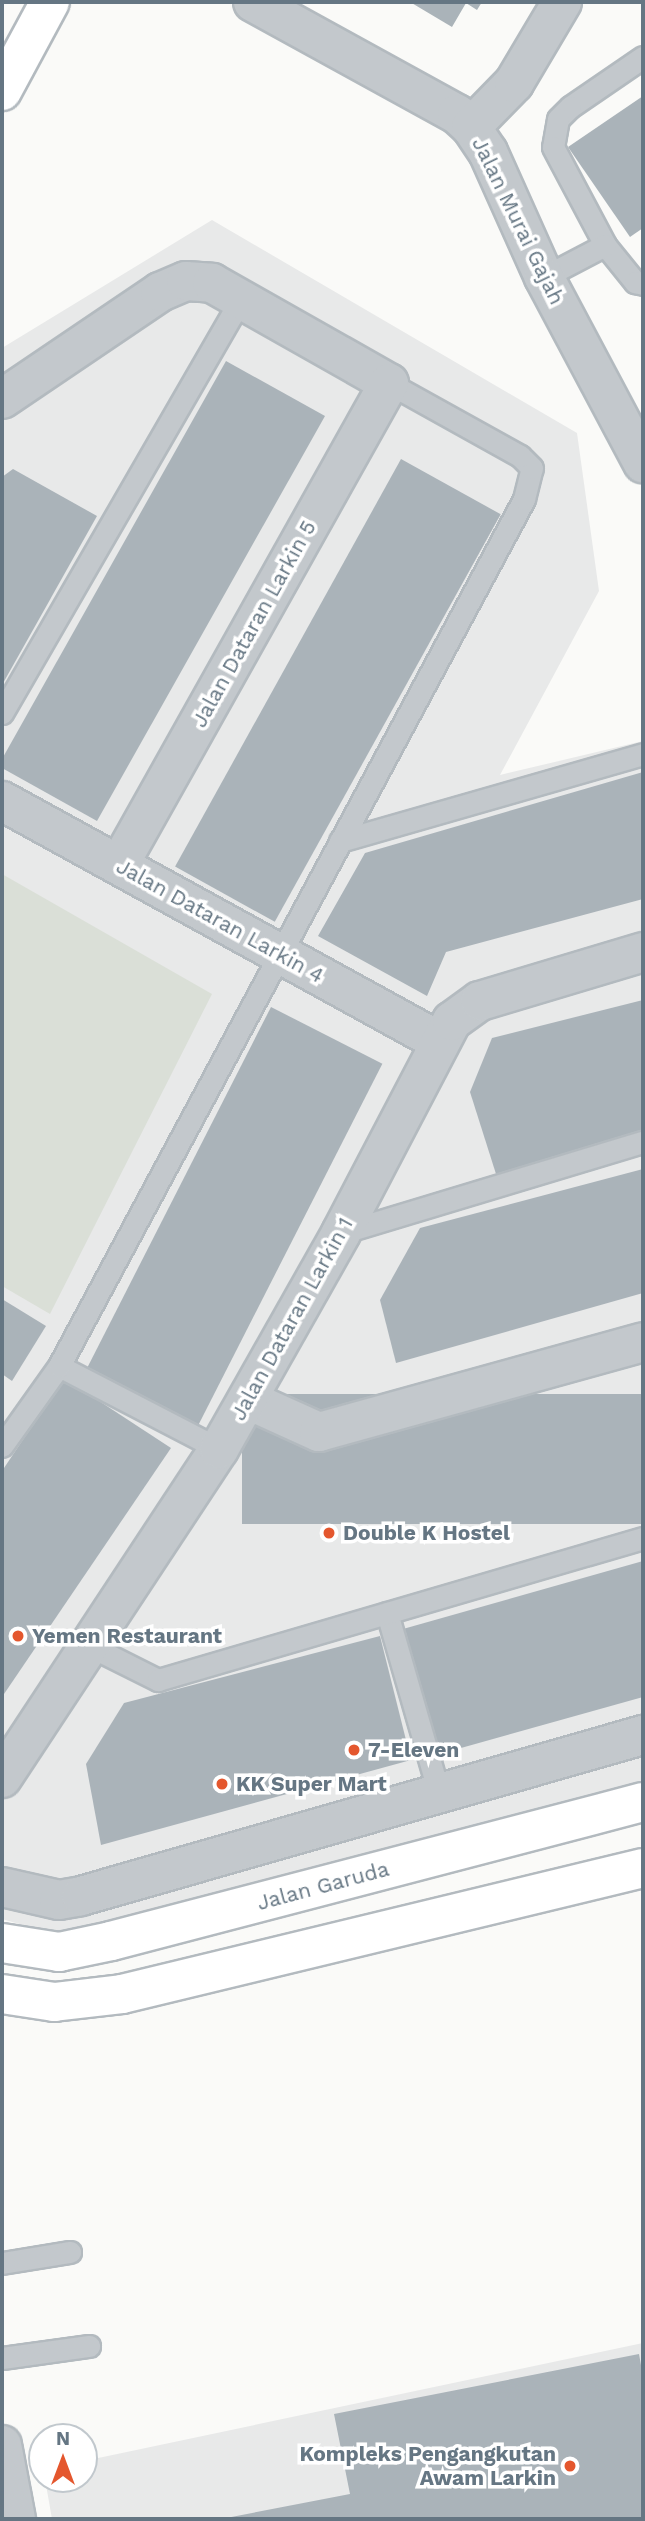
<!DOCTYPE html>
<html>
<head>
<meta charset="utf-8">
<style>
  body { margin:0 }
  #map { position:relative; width:645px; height:2521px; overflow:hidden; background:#fafaf8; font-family:"Work Sans",sans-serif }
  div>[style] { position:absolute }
  .built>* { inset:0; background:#e8e9e9 }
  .green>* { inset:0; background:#dadfd7 }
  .building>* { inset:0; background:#aab3b9; transform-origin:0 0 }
  .roads { filter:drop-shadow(2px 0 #b3babf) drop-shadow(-2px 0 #b3babf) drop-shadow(0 2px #b3babf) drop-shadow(0 -2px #b3babf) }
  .lane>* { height:21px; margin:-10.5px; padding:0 10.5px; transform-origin:10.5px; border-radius:10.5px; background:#c3c8cc }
  .street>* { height:38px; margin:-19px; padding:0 19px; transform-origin:19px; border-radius:19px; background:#c3c8cc }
  .secondary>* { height:38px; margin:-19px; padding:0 19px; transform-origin:19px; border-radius:19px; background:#fff }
  .primary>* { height:38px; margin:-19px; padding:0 19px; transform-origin:19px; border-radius:19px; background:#fff }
  .dots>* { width:19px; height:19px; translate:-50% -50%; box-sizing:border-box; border:4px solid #fff; border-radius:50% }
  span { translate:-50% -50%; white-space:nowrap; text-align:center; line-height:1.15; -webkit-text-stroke:7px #fff; paint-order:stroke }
  .street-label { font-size:21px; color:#657683 }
  .poi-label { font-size:21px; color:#657683; font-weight:700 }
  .left { translate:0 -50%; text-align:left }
  .right { translate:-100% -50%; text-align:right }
  .frame { position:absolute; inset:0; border:4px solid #657683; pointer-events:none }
  .north { position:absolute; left:28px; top:2423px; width:70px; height:70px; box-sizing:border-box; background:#fff; border:2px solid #c1c8cd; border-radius:50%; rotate:0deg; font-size:19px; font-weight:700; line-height:28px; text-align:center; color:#657683 }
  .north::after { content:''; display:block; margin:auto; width:24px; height:32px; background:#e4572e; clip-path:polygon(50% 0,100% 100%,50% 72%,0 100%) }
</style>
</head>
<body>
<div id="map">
  <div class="built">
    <div style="clip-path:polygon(212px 220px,577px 433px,599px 591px,500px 775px,643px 741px,643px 1787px,54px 1934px,2px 1919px,2px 348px)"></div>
    <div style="clip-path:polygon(643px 2343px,643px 2519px,52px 2519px,45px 2479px,84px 2479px,84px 2461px)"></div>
  </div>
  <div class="green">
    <div style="clip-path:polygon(2px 874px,212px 994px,50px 1314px,2px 1286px)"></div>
  </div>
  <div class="building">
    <div style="clip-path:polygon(410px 2px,482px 2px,477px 10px,466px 3px,452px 27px)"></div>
    <div style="clip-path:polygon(643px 96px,643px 228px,630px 237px,568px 147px)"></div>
    <div style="clip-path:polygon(226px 361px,325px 416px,97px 821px,2px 768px,2px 759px)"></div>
    <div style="left:401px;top:459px;width:114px;height:466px;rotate:29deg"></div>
    <div style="clip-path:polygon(13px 469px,97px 516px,2px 685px,2px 477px)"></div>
    <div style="clip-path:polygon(643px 772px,643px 899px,446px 952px,427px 996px,318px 936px,365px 853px)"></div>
    <div style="clip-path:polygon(643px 1000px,643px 1133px,496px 1174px,470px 1092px,492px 1038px)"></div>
    <div style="left:271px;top:1007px;width:125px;height:407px;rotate:27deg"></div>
    <div style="clip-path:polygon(643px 1169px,643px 1293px,396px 1363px,380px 1300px,420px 1228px)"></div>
    <div style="clip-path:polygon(2px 1299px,46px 1326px,12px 1381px,2px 1374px)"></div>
    <div style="clip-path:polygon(64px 1378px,171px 1448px,2px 1697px,2px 1471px)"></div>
    <div style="left:643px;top:1394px;width:130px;height:401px;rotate:90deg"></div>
    <div style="clip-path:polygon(643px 1561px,643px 1697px,436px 1755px,403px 1629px)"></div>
    <div style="clip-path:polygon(380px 1636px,411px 1760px,101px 1845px,86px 1764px,124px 1703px)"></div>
    <div style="clip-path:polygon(639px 2354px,643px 2376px,643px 2519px,221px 2519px,350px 2494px,334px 2414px)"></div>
  </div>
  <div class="roads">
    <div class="lane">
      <div style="left:643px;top:57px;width:88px;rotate:145.6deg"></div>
      <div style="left:570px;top:107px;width:17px;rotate:135deg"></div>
      <div style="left:558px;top:119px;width:28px;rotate:100deg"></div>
      <div style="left:553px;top:147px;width:111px;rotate:62deg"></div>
      <div style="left:605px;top:245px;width:48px;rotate:51deg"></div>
      <div style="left:635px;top:282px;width:8px;rotate:14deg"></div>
      <div style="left:544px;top:277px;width:69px;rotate:-27.7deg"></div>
      <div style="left:2px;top:713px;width:478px;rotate:-60deg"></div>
      <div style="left:340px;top:841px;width:315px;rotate:-16deg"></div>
      <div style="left:341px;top:1233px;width:315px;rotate:-16.8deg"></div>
      <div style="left:59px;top:1366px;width:180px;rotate:27.4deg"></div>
      <div style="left:2px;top:1446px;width:98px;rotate:-54.5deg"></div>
      <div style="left:59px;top:1366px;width:984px;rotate:-61.79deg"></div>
      <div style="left:524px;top:499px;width:32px;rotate:-76deg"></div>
      <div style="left:532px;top:468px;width:17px;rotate:-135deg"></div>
      <div style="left:520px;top:456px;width:150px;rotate:-150.9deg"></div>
      <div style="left:387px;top:1613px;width:187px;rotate:73.9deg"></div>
      <div style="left:92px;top:1647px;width:74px;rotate:26.6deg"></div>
      <div style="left:158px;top:1680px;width:505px;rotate:-16.32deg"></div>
      <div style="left:2px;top:2263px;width:69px;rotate:-9.2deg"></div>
      <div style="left:2px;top:2358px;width:88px;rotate:-7.9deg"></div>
    </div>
    <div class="street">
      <div style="left:253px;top:2px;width:233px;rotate:28.8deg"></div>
      <div style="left:457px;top:114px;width:19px;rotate:43deg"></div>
      <div style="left:471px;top:127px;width:30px;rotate:56deg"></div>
      <div style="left:488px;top:152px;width:137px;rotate:65.9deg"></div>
      <div style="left:544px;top:277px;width:211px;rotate:62deg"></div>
      <div style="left:471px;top:127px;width:62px;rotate:-45.7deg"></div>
      <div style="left:514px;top:83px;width:94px;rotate:-59.3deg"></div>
      <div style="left:2px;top:399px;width:191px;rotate:-34.1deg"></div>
      <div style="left:160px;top:292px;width:28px;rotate:-23deg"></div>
      <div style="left:186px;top:281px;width:26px;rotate:4deg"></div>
      <div style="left:212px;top:283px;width:203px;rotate:29.5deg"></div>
      <div style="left:389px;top:383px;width:552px;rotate:119.26deg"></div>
      <div style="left:2px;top:801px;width:499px;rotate:28.8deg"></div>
      <div style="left:248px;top:1400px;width:78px;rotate:24.3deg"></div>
      <div style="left:319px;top:1432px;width:336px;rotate:-15.5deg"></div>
      <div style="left:2px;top:1778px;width:394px;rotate:-56.6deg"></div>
      <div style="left:219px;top:1449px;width:248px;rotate:-60.5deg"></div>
      <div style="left:341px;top:1233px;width:239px;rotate:-62.4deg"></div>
      <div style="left:452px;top:1021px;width:34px;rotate:-36deg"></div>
      <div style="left:480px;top:1001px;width:170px;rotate:-16.7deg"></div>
      <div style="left:2px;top:1887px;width:58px;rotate:12.8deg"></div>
      <div style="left:59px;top:1900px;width:22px;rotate:-10deg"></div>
      <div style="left:81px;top:1896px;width:585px;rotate:-15.99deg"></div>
      <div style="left:2px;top:2445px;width:75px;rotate:79.3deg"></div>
    </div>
    <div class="secondary">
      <div style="left:2px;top:91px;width:101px;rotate:-61.7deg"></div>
    </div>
    <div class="primary">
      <div style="left:2px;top:1943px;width:58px;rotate:9deg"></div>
      <div style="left:59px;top:1952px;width:53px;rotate:-11.9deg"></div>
      <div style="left:111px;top:1941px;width:550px;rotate:-14.64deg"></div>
      <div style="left:2px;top:1994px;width:53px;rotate:8.7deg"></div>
      <div style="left:54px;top:2002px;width:68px;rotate:-6.7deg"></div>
      <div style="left:122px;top:1994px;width:536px;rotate:-13.6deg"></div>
    </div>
  </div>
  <div class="dots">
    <div style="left:329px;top:1533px;background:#e4572e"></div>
    <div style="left:18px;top:1636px;background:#e4572e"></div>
    <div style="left:354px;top:1750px;background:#e4572e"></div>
    <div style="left:222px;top:1784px;background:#e4572e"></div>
    <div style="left:570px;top:2466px;background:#e4572e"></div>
  </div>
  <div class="street-label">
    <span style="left:518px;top:221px;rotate:64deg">Jalan Murai Gajah</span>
    <span style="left:254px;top:624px;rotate:-61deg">Jalan Dataran Larkin 5</span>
    <span style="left:220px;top:921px;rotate:29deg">Jalan Dataran Larkin 4</span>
    <span style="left:292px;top:1319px;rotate:-61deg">Jalan Dataran Larkin 1</span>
    <span style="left:323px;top:1886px;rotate:-15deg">Jalan Garuda</span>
  </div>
  <div class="poi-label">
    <span class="left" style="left:343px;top:1533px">Double K Hostel</span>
    <span class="left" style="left:32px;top:1636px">Yemen Restaurant</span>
    <span class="left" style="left:368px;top:1750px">7-Eleven</span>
    <span class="left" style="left:236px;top:1784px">KK Super Mart</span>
    <span class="right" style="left:556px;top:2466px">Kompleks Pengangkutan<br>Awam Larkin</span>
  </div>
  <div class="frame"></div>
  <div class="north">N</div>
</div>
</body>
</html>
